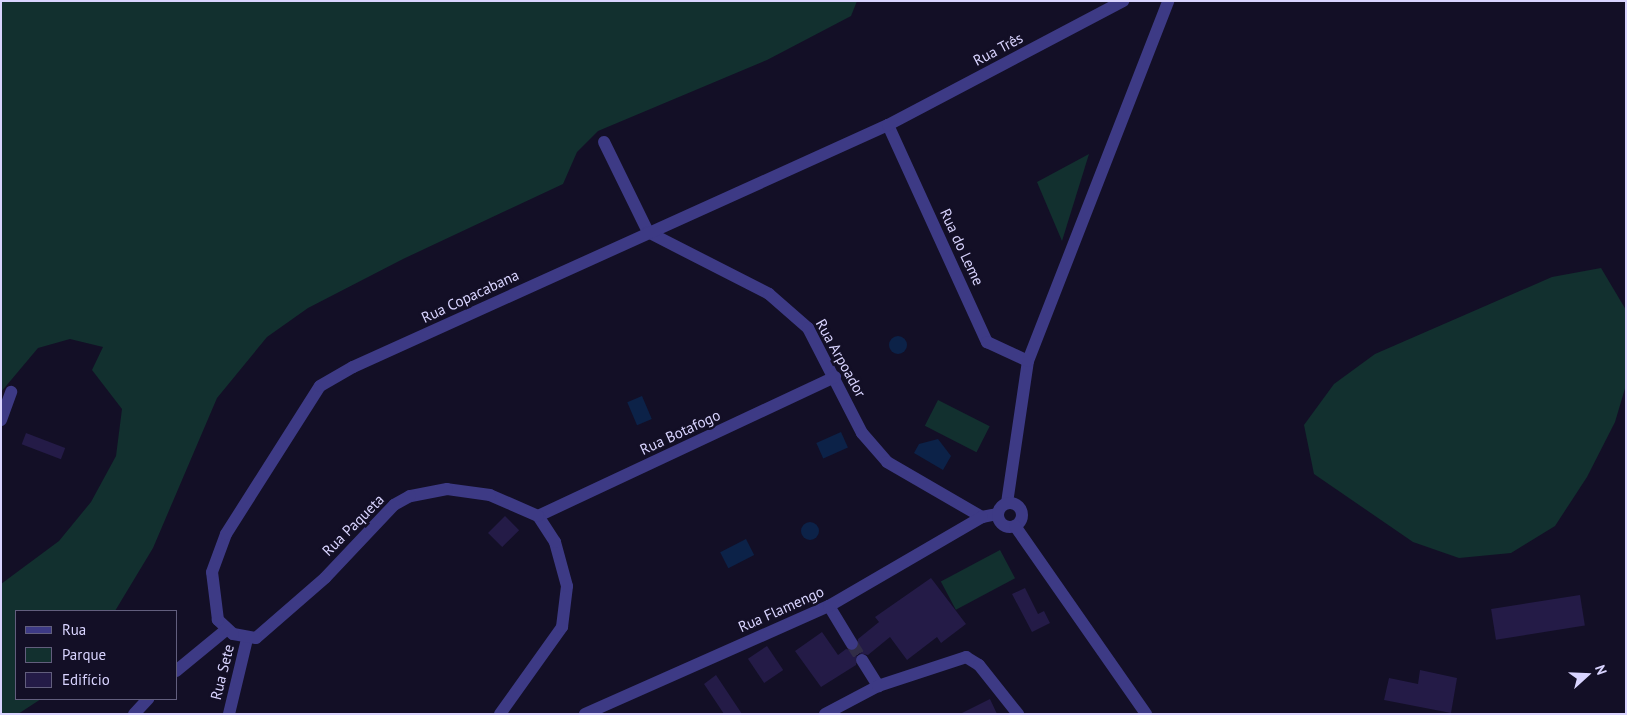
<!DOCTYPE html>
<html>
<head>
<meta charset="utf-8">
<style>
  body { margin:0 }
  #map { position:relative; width:1627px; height:715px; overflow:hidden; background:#130f26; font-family:"PT Sans",sans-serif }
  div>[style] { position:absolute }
  .green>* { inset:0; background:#12302f; transform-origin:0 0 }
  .water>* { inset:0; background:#0c2248; transform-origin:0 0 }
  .round { border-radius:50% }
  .building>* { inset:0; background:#241b47; transform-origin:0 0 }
  .minor-tunnel>* { height:12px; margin-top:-6px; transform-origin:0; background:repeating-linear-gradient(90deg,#312d47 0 12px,transparent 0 18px) }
  .minor>* { height:12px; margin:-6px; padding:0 6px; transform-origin:6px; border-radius:6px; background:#3d3a85 }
  .minor>.ring { margin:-6px; padding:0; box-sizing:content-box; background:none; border:12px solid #3d3a85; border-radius:50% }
  span { translate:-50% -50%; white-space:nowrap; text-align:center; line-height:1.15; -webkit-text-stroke:5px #130f26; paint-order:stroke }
  .street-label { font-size:15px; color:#d9d4ff }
  .frame { position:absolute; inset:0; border:2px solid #d9d4ff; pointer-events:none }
  .legend { position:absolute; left:15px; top:610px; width:162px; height:90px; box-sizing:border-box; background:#130f26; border:1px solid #625e7d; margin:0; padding:6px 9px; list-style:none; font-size:15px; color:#d9d4ff }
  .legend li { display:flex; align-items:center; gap:10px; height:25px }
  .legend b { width:25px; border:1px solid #625e7d }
  .north { position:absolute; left:1562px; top:650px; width:50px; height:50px; -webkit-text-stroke:4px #130f26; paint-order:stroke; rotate:70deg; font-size:14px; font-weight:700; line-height:20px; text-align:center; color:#d9d4ff }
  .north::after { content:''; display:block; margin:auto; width:18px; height:22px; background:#d9d4ff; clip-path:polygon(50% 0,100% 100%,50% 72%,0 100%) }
</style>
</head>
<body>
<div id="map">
  <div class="green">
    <div style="clip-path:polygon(1px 1px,857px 1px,851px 16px,767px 60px,598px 131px,577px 152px,563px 184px,403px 259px,308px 308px,267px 337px,217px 398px,153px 548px,115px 611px,16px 611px,16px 699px,41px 699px,18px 714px,1px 714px,1px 584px,59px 541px,91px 502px,116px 456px,122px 409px,92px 370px,103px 347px,70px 339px,38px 348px,1px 392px)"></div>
    <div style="clip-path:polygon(1089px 154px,1062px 241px,1037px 182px)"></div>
    <div style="clip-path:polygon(1601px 268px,1626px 310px,1626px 385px,1615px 422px,1587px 477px,1555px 526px,1511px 553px,1459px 558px,1413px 542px,1314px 474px,1304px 425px,1334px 384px,1375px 354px,1552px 277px)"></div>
    <div style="left:938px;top:400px;width:58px;height:29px;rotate:27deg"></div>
    <div style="left:1000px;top:550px;width:32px;height:67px;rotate:62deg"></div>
  </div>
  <div class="water">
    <div class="round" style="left:889px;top:336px;width:18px;height:18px"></div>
    <div style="left:642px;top:396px;width:25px;height:16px;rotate:67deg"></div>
    <div style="left:841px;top:432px;width:17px;height:27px;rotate:66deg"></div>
    <div style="clip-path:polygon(938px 439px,951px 456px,943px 470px,914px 453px,919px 444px)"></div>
    <div class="round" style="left:801px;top:522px;width:18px;height:18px"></div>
    <div style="left:746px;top:539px;width:18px;height:29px;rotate:63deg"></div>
  </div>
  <div class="building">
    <div style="left:26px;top:433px;width:42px;height:12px;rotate:21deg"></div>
    <div style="left:505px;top:516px;width:20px;height:24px;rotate:45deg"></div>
    <div style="clip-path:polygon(931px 578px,966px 624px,941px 643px,937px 637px,907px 660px,890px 637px,868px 655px,857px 653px,856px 665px,821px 687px,795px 651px,822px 632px,838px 655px,846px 649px,856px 651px,858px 639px,879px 622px,875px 617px)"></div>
    <div style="clip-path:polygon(1025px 588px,1038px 614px,1044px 611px,1050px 623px,1032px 632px,1012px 594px)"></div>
    <div style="left:1580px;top:595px;width:31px;height:90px;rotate:81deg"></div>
    <div style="left:767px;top:646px;width:29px;height:23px;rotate:56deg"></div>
    <div style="clip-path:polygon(1420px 670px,1457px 678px,1451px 713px,1384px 700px,1389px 678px,1418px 684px)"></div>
    <div style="clip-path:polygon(716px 675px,742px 714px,724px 714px,704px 684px)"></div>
    <div style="clip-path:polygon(990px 699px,997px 714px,960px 714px)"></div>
  </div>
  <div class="minor-tunnel">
    <div style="left:852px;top:644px;width:19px;rotate:58deg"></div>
  </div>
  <div class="minor">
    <div style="left:888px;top:125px;width:239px;rotate:65.5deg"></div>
    <div style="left:987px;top:342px;width:45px;rotate:24.9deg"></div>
    <div style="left:604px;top:142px;width:100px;rotate:63.9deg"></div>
    <div style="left:648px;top:232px;width:136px;rotate:27.1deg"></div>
    <div style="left:769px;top:294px;width:52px;rotate:41.1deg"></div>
    <div style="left:808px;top:328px;width:118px;rotate:62.8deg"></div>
    <div style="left:862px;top:433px;width:38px;rotate:49deg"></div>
    <div style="left:887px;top:462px;width:110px;rotate:30.1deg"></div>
    <div style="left:982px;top:517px;width:16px;rotate:-11deg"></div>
    <div style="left:1px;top:420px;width:30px;rotate:-70deg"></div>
    <div style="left:1007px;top:503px;width:144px;rotate:-81.6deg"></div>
    <div style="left:1028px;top:361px;width:386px;rotate:-68.7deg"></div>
    <div class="ring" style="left:998px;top:503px;width:12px;height:12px"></div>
    <div style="left:538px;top:516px;width:328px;rotate:-25.1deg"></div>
    <div style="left:1015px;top:526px;width:229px;rotate:55.1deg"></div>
    <div style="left:829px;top:606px;width:44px;rotate:58.8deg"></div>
    <div style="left:862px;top:660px;width:31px;rotate:58deg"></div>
    <div style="left:176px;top:671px;width:65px;rotate:-39.4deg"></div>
    <div style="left:134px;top:714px;width:21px;rotate:-47deg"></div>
    <div style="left:229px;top:714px;width:77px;rotate:-76.5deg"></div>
    <div style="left:500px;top:714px;width:107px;rotate:-54.5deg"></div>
    <div style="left:562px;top:627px;width:41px;rotate:-83deg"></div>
    <div style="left:567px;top:586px;width:46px;rotate:-105.3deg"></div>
    <div style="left:555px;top:542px;width:31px;rotate:-123deg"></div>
    <div style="left:538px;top:516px;width:52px;rotate:-156.4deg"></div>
    <div style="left:490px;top:495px;width:43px;rotate:-172.1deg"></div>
    <div style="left:447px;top:489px;width:38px;rotate:169deg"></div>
    <div style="left:410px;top:496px;width:18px;rotate:151deg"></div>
    <div style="left:394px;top:505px;width:100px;rotate:133.4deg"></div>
    <div style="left:325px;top:578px;width:91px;rotate:139deg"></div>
    <div style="left:256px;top:638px;width:23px;rotate:-170deg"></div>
    <div style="left:233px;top:634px;width:21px;rotate:-137deg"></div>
    <div style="left:218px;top:620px;width:48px;rotate:-97.1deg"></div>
    <div style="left:212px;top:572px;width:40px;rotate:-69.8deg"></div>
    <div style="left:226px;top:534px;width:175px;rotate:-57.6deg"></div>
    <div style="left:320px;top:386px;width:38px;rotate:-30deg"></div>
    <div style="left:353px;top:367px;width:587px;rotate:-24.34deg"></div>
    <div style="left:888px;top:125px;width:266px;rotate:-27.8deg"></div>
    <div style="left:585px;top:714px;width:267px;rotate:-23.9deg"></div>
    <div style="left:829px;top:606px;width:177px;rotate:-30.2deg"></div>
    <div style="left:825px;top:714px;width:60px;rotate:-27.8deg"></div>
    <div style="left:878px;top:686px;width:93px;rotate:-18.2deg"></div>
    <div style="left:966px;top:657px;width:15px;rotate:32deg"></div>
    <div style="left:979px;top:665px;width:63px;rotate:51.5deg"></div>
  </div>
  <div class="street-label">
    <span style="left:998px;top:49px;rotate:-28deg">Rua Três</span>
    <span style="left:962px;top:247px;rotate:65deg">Rua do Leme</span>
    <span style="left:470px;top:296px;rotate:-25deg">Rua Copacabana</span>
    <span style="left:841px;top:358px;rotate:61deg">Rua Arpoador</span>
    <span style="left:680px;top:432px;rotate:-25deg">Rua Botafogo</span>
    <span style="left:353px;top:525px;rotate:-45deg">Rua Paqueta</span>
    <span style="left:781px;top:609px;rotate:-24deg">Rua Flamengo</span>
    <span style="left:222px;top:672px;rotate:-76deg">Rua Sete</span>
  </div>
  <div class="frame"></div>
  <ul class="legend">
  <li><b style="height:6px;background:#3d3a85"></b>Rua</li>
  <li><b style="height:14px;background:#12302f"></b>Parque</li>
  <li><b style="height:14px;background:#241b47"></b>Edifício</li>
  </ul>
  <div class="north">N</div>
</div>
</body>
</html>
